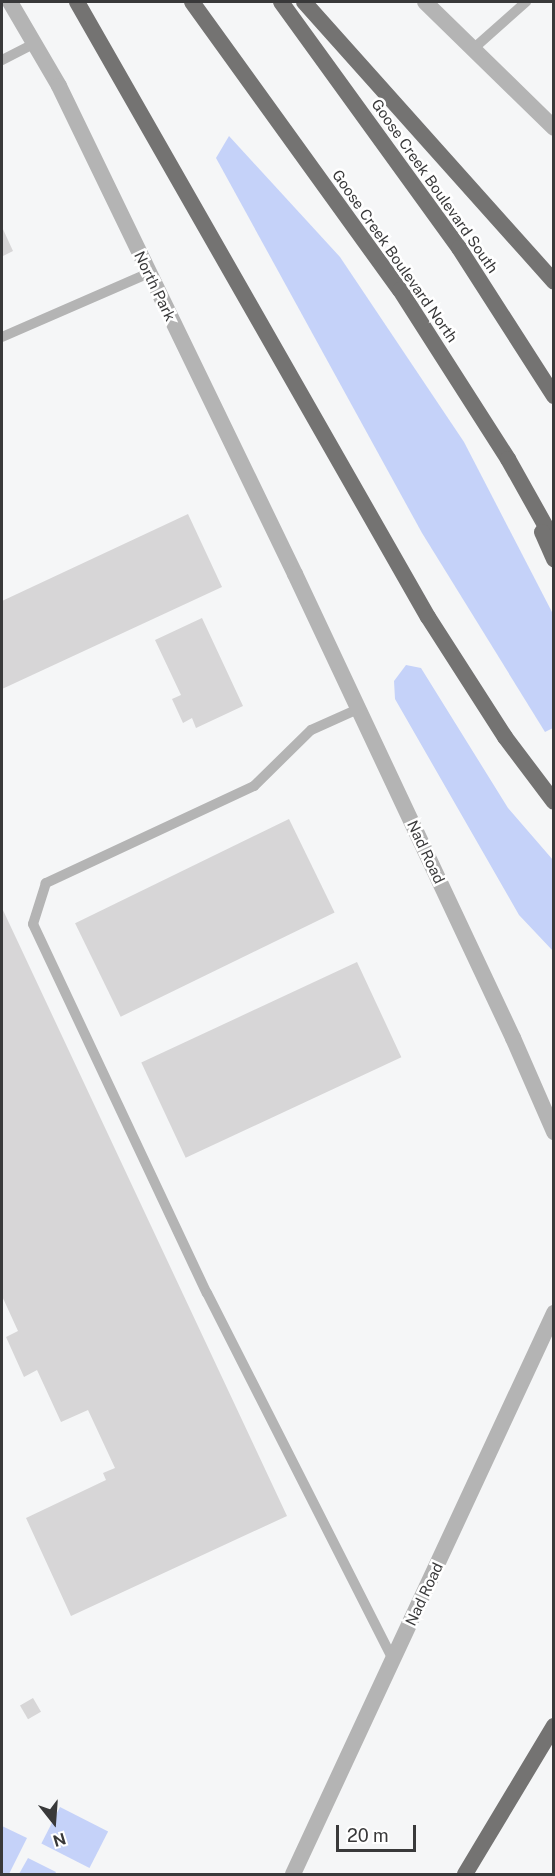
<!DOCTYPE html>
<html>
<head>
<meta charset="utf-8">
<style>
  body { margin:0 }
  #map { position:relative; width:555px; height:1876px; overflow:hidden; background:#f5f6f7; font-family:"Public Sans",sans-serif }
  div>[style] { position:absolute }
  .green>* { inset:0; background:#c5d2f9; transform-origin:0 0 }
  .building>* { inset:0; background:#d7d6d7; transform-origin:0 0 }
  .service>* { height:10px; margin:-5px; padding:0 5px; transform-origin:5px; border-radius:5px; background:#b4b4b4 }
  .minor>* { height:16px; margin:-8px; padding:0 8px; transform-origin:8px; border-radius:8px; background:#b4b4b4 }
  .trunk>* { height:16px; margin:-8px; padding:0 8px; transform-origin:8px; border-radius:8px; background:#747372 }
  span { translate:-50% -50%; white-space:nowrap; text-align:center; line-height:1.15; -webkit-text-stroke:5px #fff; paint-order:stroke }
  .street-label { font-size:15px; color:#39393a }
  .frame { position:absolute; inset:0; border:3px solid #39393a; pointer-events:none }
  .north { position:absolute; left:24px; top:1792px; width:60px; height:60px; -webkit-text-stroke:4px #fff; paint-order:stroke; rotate:163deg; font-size:16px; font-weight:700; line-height:24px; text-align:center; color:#39393a }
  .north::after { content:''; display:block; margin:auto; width:21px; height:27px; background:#39393a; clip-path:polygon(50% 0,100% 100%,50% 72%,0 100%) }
  .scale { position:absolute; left:336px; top:1825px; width:80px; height:27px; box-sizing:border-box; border:3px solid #39393a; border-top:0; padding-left:8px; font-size:18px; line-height:21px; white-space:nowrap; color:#39393a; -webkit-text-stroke:4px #fff; paint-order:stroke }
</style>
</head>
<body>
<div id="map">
  <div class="green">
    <div style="clip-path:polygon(229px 136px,340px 257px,464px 442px,553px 614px,553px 728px,545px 732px,422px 533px,216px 158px)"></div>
    <div style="clip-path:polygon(406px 665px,421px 668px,508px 808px,553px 860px,553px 951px,519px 915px,395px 699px,394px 681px)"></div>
    <div style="left:60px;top:1807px;width:54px;height:41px;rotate:27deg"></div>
    <div style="clip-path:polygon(2px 1826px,27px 1838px,9px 1874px,2px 1874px)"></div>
    <div style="clip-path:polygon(28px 1858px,56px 1872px,55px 1874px,19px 1874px)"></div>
  </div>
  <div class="building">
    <div style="clip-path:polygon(2px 227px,13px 251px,3px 256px,2px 253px)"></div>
    <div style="clip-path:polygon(188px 514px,222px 587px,2px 689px,2px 601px)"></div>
    <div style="clip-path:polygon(202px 618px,243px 706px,196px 728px,192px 718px,183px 723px,172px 699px,181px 695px,155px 640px)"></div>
    <div style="left:289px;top:819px;width:104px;height:238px;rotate:64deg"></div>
    <div style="clip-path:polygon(2px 908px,287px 1516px,71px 1616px,26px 1518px,106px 1480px,103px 1473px,115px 1468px,88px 1410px,61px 1422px,37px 1370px,24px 1377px,6px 1337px,18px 1331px,2px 1296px)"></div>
    <div style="left:357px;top:962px;width:105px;height:238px;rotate:65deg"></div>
    <div style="left:33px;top:1698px;width:16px;height:15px;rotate:60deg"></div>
  </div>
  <div class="service">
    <div style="left:473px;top:49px;width:71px;rotate:-41.6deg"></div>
    <div style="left:2px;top:60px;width:36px;rotate:-27deg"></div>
    <div style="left:2px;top:337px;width:160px;rotate:-23.5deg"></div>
    <div style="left:358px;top:709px;width:51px;rotate:155.9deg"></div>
    <div style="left:311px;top:730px;width:80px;rotate:135.5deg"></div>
    <div style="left:254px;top:786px;width:230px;rotate:155deg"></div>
    <div style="left:46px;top:883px;width:43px;rotate:107.6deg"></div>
    <div style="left:33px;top:924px;width:408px;rotate:64.8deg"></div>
    <div style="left:207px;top:1293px;width:411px;rotate:63.1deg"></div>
  </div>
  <div class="minor">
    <div style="left:10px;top:2px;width:97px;rotate:59.7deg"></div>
    <div style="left:59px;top:86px;width:542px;rotate:64.19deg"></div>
    <div style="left:295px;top:574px;width:513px;rotate:64.83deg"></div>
    <div style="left:513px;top:1038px;width:103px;rotate:66.4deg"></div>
    <div style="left:425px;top:2px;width:180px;rotate:44.3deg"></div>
    <div style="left:293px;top:1874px;width:619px;rotate:-65.05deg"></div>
  </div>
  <div class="trunk">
    <div style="left:77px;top:2px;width:708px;rotate:60.29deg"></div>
    <div style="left:428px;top:617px;width:143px;rotate:57.3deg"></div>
    <div style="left:505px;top:737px;width:81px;rotate:53deg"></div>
    <div style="left:192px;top:2px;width:355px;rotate:54.2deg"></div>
    <div style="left:400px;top:290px;width:201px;rotate:57.4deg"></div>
    <div style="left:508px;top:459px;width:94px;rotate:60.7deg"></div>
    <div style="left:281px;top:2px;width:304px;rotate:54.1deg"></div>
    <div style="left:459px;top:248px;width:176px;rotate:57.3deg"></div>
    <div style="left:304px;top:2px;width:375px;rotate:48.2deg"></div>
    <div style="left:542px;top:532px;width:30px;rotate:66deg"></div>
    <div style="left:465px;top:1874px;width:173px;rotate:-59deg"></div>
  </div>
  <div class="street-label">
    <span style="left:435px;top:186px;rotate:55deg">Goose Creek Boulevard South</span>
    <span style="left:395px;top:256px;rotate:55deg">Goose Creek Boulevard North</span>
    <span style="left:155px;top:286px;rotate:64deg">North Park</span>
    <span style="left:426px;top:852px;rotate:65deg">Nad Road</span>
    <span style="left:424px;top:1594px;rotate:-65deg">Nad Road</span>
  </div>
  <div class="frame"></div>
  <div class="north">N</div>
  <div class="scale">20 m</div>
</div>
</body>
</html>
